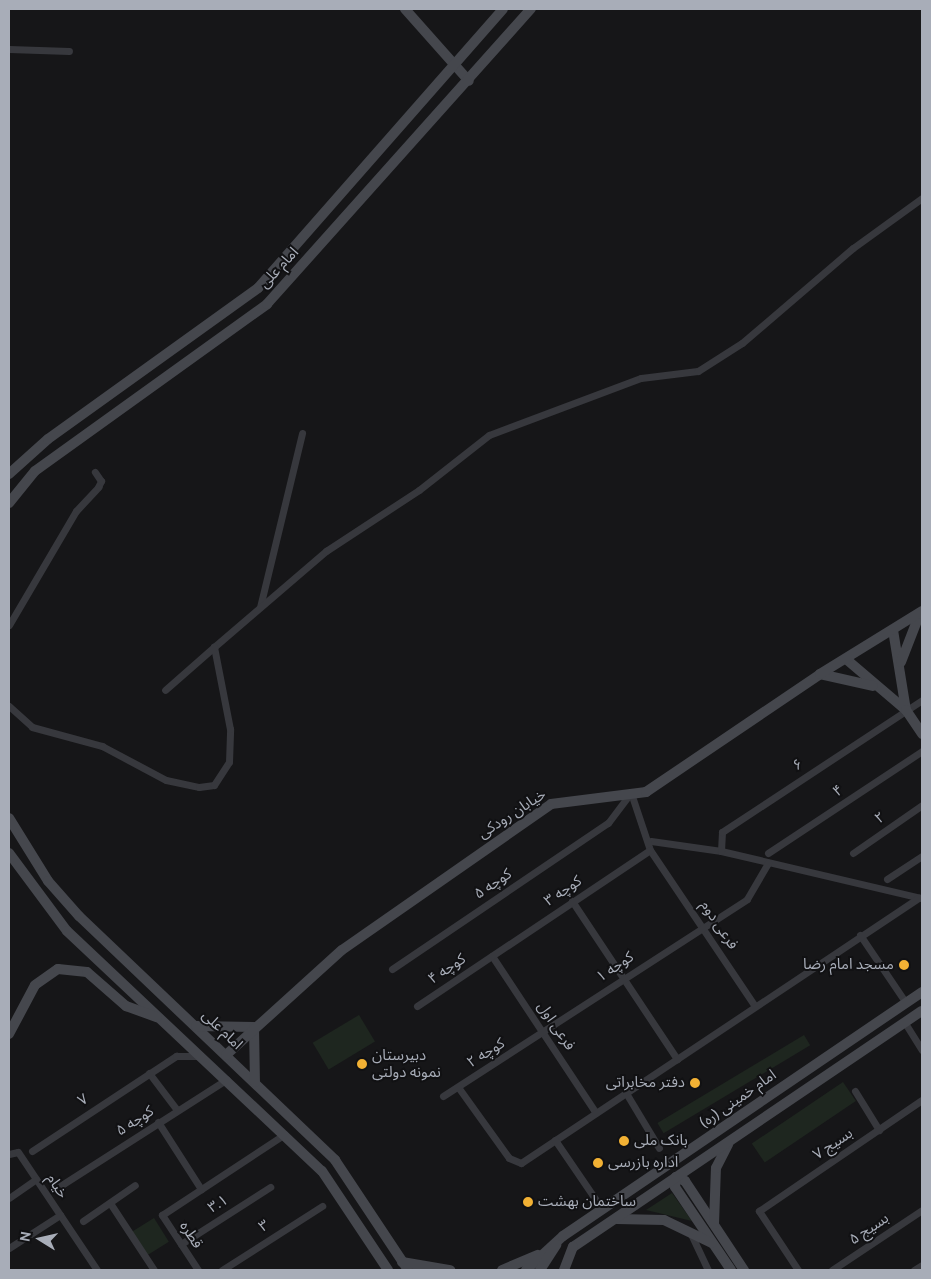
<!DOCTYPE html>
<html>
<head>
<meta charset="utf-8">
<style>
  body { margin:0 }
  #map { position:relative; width:931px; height:1279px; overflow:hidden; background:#161618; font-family:Cabin,"Noto Sans Arabic",sans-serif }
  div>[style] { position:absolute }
  .green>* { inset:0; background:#1e261f; transform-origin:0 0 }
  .street>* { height:7px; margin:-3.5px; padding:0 3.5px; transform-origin:3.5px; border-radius:3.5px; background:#37383d }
  .secondary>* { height:10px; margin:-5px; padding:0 5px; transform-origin:5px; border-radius:5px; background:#45474d }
  .dots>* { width:14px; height:14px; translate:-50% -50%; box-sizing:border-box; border:2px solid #111113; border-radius:50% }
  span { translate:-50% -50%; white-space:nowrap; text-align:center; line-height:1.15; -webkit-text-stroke:4px #111113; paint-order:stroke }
  .street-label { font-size:15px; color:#a8adb8 }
  .poi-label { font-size:15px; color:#a8adb8 }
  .right { translate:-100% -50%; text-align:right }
  .left { translate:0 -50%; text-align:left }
  .frame { position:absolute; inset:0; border:10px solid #a8adb8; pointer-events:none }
  .north { position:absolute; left:15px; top:1214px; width:50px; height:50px; -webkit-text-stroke:4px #111113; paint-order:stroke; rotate:280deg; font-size:14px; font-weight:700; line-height:20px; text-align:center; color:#a8adb8 }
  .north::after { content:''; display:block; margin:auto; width:18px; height:22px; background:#a8adb8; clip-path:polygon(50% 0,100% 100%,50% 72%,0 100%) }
</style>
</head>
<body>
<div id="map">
  <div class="green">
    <div style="left:359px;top:1015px;width:31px;height:54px;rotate:59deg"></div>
    <div style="left:804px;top:1035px;width:12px;height:171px;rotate:59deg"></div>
    <div style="left:843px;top:1082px;width:23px;height:110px;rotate:56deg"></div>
    <div style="clip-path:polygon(672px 1193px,692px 1221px,646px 1210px)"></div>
    <div style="left:154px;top:1218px;width:28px;height:26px;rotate:58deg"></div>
  </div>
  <div class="street">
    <div style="left:9px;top:49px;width:60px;rotate:1.9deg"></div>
    <div style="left:260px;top:607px;width:179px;rotate:-76.4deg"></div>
    <div style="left:9px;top:625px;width:132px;rotate:-59.6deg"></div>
    <div style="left:76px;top:511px;width:33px;rotate:-47deg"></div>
    <div style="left:98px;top:487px;width:7px;rotate:-63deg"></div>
    <div style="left:101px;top:481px;width:11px;rotate:-124deg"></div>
    <div style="left:214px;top:647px;width:148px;rotate:-40.6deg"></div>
    <div style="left:326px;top:551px;width:111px;rotate:-33.3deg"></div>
    <div style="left:419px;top:490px;width:89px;rotate:-38.2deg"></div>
    <div style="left:489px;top:435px;width:162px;rotate:-20.6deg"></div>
    <div style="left:641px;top:378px;width:57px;rotate:-7deg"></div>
    <div style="left:698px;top:371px;width:52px;rotate:-32.5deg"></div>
    <div style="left:742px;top:343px;width:146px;rotate:-40.6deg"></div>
    <div style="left:853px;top:248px;width:85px;rotate:-35.9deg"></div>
    <div style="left:9px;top:706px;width:31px;rotate:42deg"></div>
    <div style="left:32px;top:727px;width:73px;rotate:15.2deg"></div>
    <div style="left:102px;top:746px;width:72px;rotate:28deg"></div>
    <div style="left:166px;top:780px;width:34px;rotate:12deg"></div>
    <div style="left:199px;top:787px;width:15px;rotate:-8deg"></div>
    <div style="left:214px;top:785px;width:27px;rotate:-57deg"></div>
    <div style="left:229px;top:762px;width:33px;rotate:-88deg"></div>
    <div style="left:230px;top:729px;width:84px;rotate:-101deg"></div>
    <div style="left:214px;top:647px;width:65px;rotate:138.7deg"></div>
    <div style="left:651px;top:841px;width:71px;rotate:8.1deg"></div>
    <div style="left:721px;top:851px;width:206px;rotate:13.2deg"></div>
    <div style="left:721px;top:851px;width:19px;rotate:-87deg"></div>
    <div style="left:722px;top:832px;width:240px;rotate:-33.4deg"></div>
    <div style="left:768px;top:853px;width:185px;rotate:-33.5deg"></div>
    <div style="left:853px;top:853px;width:84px;rotate:-34.8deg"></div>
    <div style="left:887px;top:879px;width:42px;rotate:-33.3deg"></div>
    <div style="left:572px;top:901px;width:190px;rotate:56.4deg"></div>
    <div style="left:860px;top:935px;width:82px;rotate:55.9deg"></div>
    <div style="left:492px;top:956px;width:188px;rotate:56.5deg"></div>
    <div style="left:392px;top:969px;width:261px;rotate:-34.1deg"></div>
    <div style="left:608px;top:823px;width:38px;rotate:-53deg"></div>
    <div style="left:631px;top:793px;width:60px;rotate:71.6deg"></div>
    <div style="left:650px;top:850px;width:188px;rotate:56.1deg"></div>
    <div style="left:417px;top:1006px;width:280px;rotate:-33.8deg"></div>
    <div style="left:905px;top:1023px;width:32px;rotate:58deg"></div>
    <div style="left:149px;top:1073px;width:46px;rotate:52.9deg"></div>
    <div style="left:458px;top:1087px;width:87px;rotate:54.3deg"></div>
    <div style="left:509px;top:1158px;width:13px;rotate:23deg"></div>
    <div style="left:521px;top:1163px;width:478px;rotate:-33.7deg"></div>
    <div style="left:855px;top:1091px;width:46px;rotate:58.4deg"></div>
    <div style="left:626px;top:1093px;width:64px;rotate:59deg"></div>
    <div style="left:443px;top:1096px;width:362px;rotate:-32.9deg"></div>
    <div style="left:747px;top:899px;width:42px;rotate:-59.7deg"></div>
    <div style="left:158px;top:1122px;width:80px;rotate:57.3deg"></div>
    <div style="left:555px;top:1140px;width:83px;rotate:55.7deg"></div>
    <div style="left:32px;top:1151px;width:173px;rotate:-33.4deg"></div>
    <div style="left:176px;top:1056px;width:25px"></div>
    <div style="left:9px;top:1154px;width:9px;rotate:-13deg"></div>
    <div style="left:18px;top:1152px;width:142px;rotate:56.2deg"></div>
    <div style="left:60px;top:1186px;width:198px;rotate:-32.6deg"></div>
    <div style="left:9px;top:1198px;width:33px;rotate:-35deg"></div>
    <div style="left:110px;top:1203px;width:80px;rotate:56.7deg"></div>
    <div style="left:83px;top:1221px;width:63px;rotate:-34.7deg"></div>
    <div style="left:690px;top:1232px;width:42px;rotate:64.7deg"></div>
    <div style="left:181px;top:1244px;width:106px;rotate:-32.6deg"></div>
    <div style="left:9px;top:1248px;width:61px;rotate:-32.9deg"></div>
    <div style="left:198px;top:1270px;width:66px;rotate:-123.2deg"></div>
    <div style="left:162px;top:1215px;width:147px;rotate:-33.4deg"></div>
    <div style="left:222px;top:1270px;width:119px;rotate:-32.6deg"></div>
    <div style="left:798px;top:1270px;width:71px;rotate:-123.5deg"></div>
    <div style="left:759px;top:1211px;width:197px;rotate:-34.3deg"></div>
    <div style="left:832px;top:1270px;width:108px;rotate:-33.7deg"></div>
    <div style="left:914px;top:1270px;width:9px;rotate:-32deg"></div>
  </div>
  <div class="secondary">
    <div style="left:405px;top:9px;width:96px;rotate:48.4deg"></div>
    <div style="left:9px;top:474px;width:52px;rotate:-41.9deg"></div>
    <div style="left:48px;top:439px;width:259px;rotate:-35.7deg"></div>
    <div style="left:258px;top:288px;width:371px;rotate:-48.7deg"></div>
    <div style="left:9px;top:503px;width:41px;rotate:-50.9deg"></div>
    <div style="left:35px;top:471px;width:286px;rotate:-35.7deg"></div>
    <div style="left:267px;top:304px;width:396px;rotate:-48.2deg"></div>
    <div style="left:893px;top:630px;width:81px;rotate:80.8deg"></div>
    <div style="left:846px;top:659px;width:79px;rotate:40.4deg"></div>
    <div style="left:906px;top:710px;width:29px;rotate:56deg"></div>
    <div style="left:901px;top:662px;width:53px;rotate:-68.8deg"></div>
    <div style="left:820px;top:674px;width:54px;rotate:12.8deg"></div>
    <div style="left:9px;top:818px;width:74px;rotate:58.2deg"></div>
    <div style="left:48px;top:881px;width:47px;rotate:48.5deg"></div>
    <div style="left:79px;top:916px;width:354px;rotate:43.6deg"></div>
    <div style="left:335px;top:1160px;width:132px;rotate:56.4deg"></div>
    <div style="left:9px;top:853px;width:97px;rotate:53.4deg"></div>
    <div style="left:67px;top:931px;width:350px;rotate:43.3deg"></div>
    <div style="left:322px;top:1171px;width:119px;rotate:56.3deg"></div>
    <div style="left:196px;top:1026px;width:58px;rotate:1deg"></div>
    <div style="left:254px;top:1027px;width:55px;rotate:89deg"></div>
    <div style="left:9px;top:1034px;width:55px;rotate:-62deg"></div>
    <div style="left:35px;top:985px;width:28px;rotate:-35deg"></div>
    <div style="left:58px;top:969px;width:29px;rotate:6deg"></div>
    <div style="left:87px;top:972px;width:52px;rotate:41.1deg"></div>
    <div style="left:126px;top:1006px;width:33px;rotate:20deg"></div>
    <div style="left:226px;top:1055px;width:156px;rotate:-42.2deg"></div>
    <div style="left:342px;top:950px;width:255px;rotate:-34.9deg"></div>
    <div style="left:551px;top:804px;width:96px;rotate:-7.2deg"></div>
    <div style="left:646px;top:792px;width:210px;rotate:-34.1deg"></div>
    <div style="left:820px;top:674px;width:120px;rotate:-31.7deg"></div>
    <div style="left:676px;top:1177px;width:10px;rotate:24deg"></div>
    <div style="left:685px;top:1181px;width:107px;rotate:56.5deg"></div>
    <div style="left:676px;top:1177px;width:10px;rotate:96deg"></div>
    <div style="left:675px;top:1187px;width:100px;rotate:56deg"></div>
    <div style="left:617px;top:1219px;width:47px;rotate:1.2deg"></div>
    <div style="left:664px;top:1220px;width:53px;rotate:25.6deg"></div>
    <div style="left:714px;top:1224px;width:56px;rotate:-88deg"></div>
    <div style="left:716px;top:1168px;width:27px;rotate:-63deg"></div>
    <div style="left:573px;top:1247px;width:421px;rotate:-34.1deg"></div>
    <div style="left:402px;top:1262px;width:49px;rotate:9.5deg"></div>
    <div style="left:502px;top:1270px;width:39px;rotate:-23deg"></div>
    <div style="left:526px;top:1270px;width:50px;rotate:-42.6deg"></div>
    <div style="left:563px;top:1236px;width:434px;rotate:-34.2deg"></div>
    <div style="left:540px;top:1270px;width:30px;rotate:-57deg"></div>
    <div style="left:564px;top:1270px;width:25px;rotate:-69deg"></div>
  </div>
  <div class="dots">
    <div style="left:904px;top:965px;background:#f2b134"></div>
    <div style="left:362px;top:1064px;background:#f2b134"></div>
    <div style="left:695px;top:1083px;background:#f2b134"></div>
    <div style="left:624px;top:1141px;background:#f2b134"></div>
    <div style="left:598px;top:1163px;background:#f2b134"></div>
    <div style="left:528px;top:1202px;background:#f2b134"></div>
  </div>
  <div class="street-label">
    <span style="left:279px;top:268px;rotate:-47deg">امام علی</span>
    <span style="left:798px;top:765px;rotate:-33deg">۶</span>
    <span style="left:838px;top:791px;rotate:-34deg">۴</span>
    <span style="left:512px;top:814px;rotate:-33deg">خیابان رودکی</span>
    <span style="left:880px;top:818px;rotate:-35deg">۲</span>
    <span style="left:493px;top:884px;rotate:-34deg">کوچه ۵</span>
    <span style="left:563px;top:891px;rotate:-34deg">کوچه ۳</span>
    <span style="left:719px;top:925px;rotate:56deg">فرعی دوم</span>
    <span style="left:615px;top:967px;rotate:-34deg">کوچه ۱</span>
    <span style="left:447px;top:969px;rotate:-34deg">کوچه ۴</span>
    <span style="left:556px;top:1026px;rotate:56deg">فرعی اول</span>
    <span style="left:222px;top:1030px;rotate:44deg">امام علی</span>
    <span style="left:486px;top:1053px;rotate:-32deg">کوچه ۲</span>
    <span style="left:738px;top:1099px;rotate:-35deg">امام خمینی (ره)</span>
    <span style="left:83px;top:1100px;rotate:-34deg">۷</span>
    <span style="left:135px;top:1121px;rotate:-33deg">کوچه ۵</span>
    <span style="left:833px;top:1144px;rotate:-34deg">بسیج ۷</span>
    <span style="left:57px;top:1186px;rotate:56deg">خیام</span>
    <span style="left:218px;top:1204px;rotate:-32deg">۳.۱</span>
    <span style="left:264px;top:1226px;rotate:-33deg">۳</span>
    <span style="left:869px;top:1229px;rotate:-34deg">بسیج ۵</span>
    <span style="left:191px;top:1235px;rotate:57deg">قطره</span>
  </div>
  <div class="poi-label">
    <span class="right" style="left:894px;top:965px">مسجد امام رضا</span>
    <span class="left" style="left:372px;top:1064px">دبیرستان<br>نمونه دولتی</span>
    <span class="right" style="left:685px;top:1083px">دفتر مخابراتی</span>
    <span class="left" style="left:634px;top:1141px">بانک ملی</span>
    <span class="left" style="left:608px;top:1163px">اداره بازرسی</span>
    <span class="left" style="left:538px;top:1202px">ساختمان بهشت</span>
  </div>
  <div class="frame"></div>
  <div class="north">N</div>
</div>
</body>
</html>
